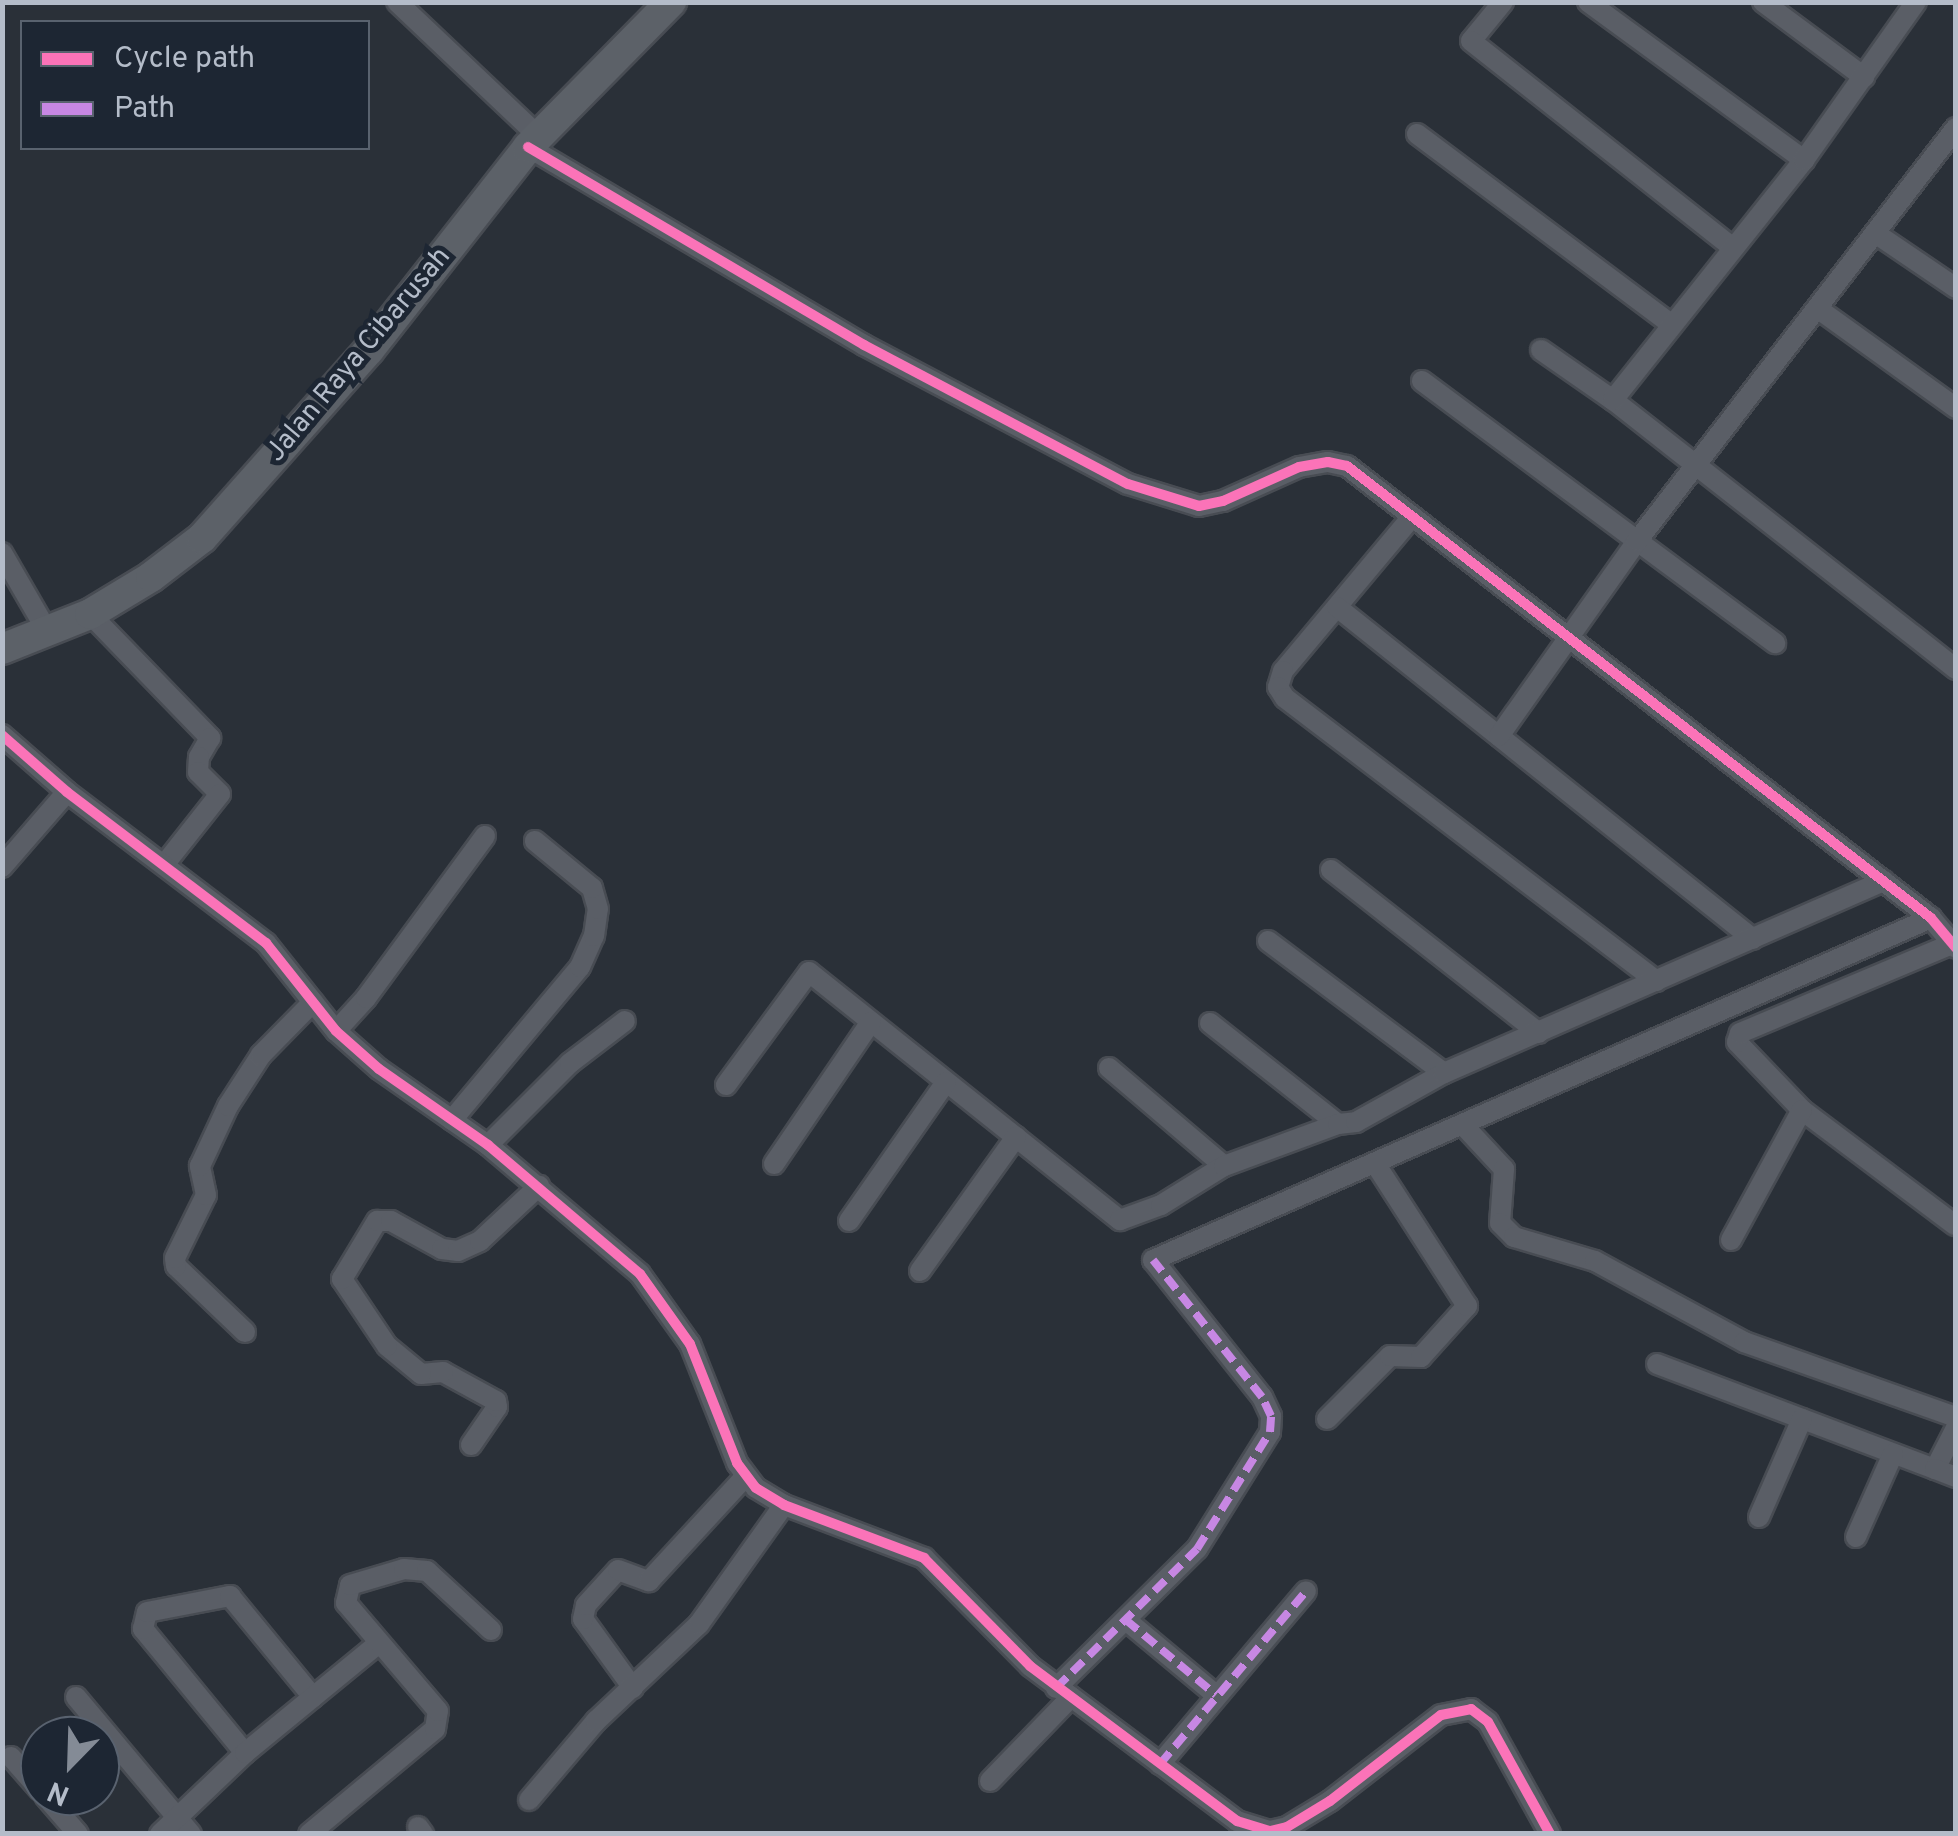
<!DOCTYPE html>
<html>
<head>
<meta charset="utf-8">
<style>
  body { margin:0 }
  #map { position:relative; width:1958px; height:1836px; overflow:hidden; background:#2a3038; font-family:Overpass,sans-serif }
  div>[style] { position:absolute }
  .roads { filter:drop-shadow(2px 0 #484c53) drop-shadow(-2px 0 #484c53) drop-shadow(0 2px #484c53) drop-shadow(0 -2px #484c53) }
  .minor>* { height:20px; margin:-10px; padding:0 10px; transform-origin:10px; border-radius:10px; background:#5a5e66 }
  .primary>* { height:30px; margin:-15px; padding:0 15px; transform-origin:15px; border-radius:15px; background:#5c6168 }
  .quiet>* { height:8px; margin-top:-4px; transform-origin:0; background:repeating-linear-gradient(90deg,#c787e3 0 15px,transparent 0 23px) }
  .cycleway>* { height:10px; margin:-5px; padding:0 5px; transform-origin:5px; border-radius:5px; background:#fb73b8 }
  span { translate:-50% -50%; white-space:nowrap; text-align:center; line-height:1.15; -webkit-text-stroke:10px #1d2633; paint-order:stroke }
  .street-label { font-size:28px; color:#b4bcc9 }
  .frame { position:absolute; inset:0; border:5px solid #b4bcc9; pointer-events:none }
  .legend { position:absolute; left:20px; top:20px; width:350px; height:130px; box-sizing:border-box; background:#1d2633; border:2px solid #59626f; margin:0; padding:12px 18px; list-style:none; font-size:30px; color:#b4bcc9 }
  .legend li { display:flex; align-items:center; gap:20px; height:50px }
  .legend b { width:50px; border:2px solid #59626f }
  .north { position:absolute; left:20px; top:1716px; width:100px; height:100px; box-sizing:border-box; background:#1d2633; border:2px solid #59626f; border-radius:50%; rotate:203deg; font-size:28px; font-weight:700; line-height:40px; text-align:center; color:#b4bcc9 }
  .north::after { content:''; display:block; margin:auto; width:35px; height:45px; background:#848b96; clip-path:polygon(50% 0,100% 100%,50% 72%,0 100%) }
</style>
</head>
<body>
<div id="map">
  <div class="roads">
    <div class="minor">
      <div style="left:397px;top:2px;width:195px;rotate:43.5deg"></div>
      <div style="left:1503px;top:2px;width:50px;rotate:129.4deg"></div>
      <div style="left:1471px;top:41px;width:334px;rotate:38.3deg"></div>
      <div style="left:1588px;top:2px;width:268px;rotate:36.2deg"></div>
      <div style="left:1763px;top:2px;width:126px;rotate:36.6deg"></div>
      <div style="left:1417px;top:134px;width:317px;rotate:36.8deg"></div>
      <div style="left:528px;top:147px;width:390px;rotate:30.5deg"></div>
      <div style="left:864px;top:345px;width:298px;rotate:27.8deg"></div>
      <div style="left:1128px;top:484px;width:74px;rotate:17.2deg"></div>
      <div style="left:1199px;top:506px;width:25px;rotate:-12deg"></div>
      <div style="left:1223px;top:501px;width:83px;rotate:-24.1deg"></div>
      <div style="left:1299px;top:467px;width:29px;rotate:-10deg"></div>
      <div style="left:1328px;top:462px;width:19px;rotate:12deg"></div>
      <div style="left:1347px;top:466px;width:738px;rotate:37.74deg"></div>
      <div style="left:1931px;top:918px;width:39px;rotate:50deg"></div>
      <div style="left:1875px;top:233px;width:98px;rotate:34.2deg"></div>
      <div style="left:1817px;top:308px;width:171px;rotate:35.7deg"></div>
      <div style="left:1541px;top:350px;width:88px;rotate:34.8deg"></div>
      <div style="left:1613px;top:400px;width:436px;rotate:38.1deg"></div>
      <div style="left:1422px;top:381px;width:440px;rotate:36.6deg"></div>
      <div style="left:1613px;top:400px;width:307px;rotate:-51.5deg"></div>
      <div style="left:1804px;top:160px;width:194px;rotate:-54.7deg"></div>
      <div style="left:1411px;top:518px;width:199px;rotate:129.9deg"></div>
      <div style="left:1283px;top:671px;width:17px;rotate:107deg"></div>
      <div style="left:1278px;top:687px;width:13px;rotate:58deg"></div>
      <div style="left:1285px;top:698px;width:467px;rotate:37.3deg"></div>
      <div style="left:2px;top:553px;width:90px;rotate:60deg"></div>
      <div style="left:1337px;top:607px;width:532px;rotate:38.59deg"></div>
      <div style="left:90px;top:614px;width:173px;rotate:45.9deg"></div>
      <div style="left:210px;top:738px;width:22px;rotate:120deg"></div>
      <div style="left:199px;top:757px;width:15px;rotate:94deg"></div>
      <div style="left:198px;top:772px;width:31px;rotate:45deg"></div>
      <div style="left:220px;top:794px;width:90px;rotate:128.3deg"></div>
      <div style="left:2px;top:735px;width:86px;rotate:41.2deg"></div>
      <div style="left:67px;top:792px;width:250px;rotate:37.2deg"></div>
      <div style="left:266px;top:943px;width:112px;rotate:51.5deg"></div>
      <div style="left:336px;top:1031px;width:57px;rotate:41.5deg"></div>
      <div style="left:379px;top:1069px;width:133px;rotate:34.9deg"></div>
      <div style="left:488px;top:1145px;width:199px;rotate:40.3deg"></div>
      <div style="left:640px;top:1274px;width:86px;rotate:54.5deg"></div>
      <div style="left:690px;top:1344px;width:128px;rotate:68.4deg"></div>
      <div style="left:737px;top:1463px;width:31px;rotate:53deg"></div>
      <div style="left:756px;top:1488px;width:33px;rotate:31deg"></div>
      <div style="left:784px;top:1505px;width:150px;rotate:20.7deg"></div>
      <div style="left:924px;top:1558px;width:151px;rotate:45.5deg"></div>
      <div style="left:1030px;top:1666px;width:259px;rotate:36.8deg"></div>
      <div style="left:1237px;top:1821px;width:34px;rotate:17deg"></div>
      <div style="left:1270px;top:1831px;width:17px;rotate:-13deg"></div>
      <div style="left:1287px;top:1827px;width:50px;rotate:-31.2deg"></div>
      <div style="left:1330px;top:1801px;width:140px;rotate:-37.8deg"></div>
      <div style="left:1441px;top:1715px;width:31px;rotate:-11deg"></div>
      <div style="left:1471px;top:1709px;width:21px;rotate:37deg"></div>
      <div style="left:1488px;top:1722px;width:128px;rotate:61deg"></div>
      <div style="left:1499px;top:736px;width:239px;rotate:-54.7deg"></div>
      <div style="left:1637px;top:541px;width:522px;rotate:-52.32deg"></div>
      <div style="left:2px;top:867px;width:99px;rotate:-49.1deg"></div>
      <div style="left:1331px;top:870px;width:264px;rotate:38.1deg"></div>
      <div style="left:1268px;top:941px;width:220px;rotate:36.9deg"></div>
      <div style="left:1210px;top:1023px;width:163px;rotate:38.3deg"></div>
      <div style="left:336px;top:1031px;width:45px;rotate:-47.7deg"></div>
      <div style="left:366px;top:998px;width:201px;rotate:-53.7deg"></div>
      <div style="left:1109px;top:1068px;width:151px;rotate:40.4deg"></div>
      <div style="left:726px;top:1085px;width:140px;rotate:-53.7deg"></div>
      <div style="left:809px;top:972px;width:398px;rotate:38.6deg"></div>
      <div style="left:1120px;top:1220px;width:44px;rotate:-20.1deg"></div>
      <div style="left:1161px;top:1205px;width:74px;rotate:-31.8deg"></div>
      <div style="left:1224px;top:1166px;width:121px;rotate:-20.2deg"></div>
      <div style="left:1338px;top:1124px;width:18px;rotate:-6deg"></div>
      <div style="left:1356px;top:1122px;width:101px;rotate:-29.1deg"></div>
      <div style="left:1444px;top:1073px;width:480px;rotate:-23.6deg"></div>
      <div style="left:452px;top:1120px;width:199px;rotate:-50.1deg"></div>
      <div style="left:580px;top:967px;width:34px;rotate:-66deg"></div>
      <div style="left:594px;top:936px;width:27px;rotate:-82deg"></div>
      <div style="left:598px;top:909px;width:22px;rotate:-106deg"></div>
      <div style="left:592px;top:888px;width:74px;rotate:-140.5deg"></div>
      <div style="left:1464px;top:1126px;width:59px;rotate:47.1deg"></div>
      <div style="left:1504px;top:1169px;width:54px;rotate:94.2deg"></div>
      <div style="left:1500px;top:1223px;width:20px;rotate:45deg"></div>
      <div style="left:1514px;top:1237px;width:84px;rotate:16.5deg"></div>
      <div style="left:1595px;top:1261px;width:170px;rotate:28.5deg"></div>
      <div style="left:1744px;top:1342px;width:225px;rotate:19.5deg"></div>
      <div style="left:488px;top:1145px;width:116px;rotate:-45deg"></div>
      <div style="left:570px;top:1063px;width:69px;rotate:-37.4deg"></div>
      <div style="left:774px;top:1164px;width:172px;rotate:-55.7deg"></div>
      <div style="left:849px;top:1221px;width:169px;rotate:-55.1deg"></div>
      <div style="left:1955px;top:1225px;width:191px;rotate:-143.1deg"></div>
      <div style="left:1802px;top:1110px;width:94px;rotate:-133.7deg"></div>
      <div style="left:1737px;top:1042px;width:9px;rotate:-72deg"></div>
      <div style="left:1740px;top:1033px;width:234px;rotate:-22.8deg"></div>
      <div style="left:1731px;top:1240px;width:148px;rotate:-61.4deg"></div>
      <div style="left:920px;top:1271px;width:165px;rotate:-54.4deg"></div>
      <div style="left:245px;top:1332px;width:95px;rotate:-136.3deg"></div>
      <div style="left:176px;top:1266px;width:8px;rotate:-97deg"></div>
      <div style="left:175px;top:1258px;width:70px;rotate:-63.8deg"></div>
      <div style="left:206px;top:1195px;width:30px;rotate:-102deg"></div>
      <div style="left:200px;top:1166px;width:66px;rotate:-65deg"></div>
      <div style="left:228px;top:1106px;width:61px;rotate:-57.1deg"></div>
      <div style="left:261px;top:1055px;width:74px;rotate:-45.5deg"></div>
      <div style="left:1657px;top:1364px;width:297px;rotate:20.7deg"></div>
      <div style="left:1935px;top:1469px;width:46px;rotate:-62.9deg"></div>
      <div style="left:1327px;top:1419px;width:89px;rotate:-45deg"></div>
      <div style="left:1390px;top:1356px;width:31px;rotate:2deg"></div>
      <div style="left:1421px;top:1357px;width:69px;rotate:-48deg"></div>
      <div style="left:1467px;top:1306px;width:170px;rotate:-122.8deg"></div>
      <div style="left:471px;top:1445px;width:46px;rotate:-55.6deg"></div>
      <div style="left:497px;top:1407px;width:6px;rotate:-99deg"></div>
      <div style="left:496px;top:1401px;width:60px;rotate:-151.3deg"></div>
      <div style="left:443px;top:1372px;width:22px;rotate:175deg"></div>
      <div style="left:421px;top:1374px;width:44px;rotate:-140.5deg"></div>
      <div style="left:387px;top:1346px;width:81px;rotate:-123.9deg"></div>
      <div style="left:342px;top:1279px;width:68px;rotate:-58.9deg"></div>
      <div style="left:377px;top:1221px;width:14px"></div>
      <div style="left:391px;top:1221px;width:58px;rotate:28.8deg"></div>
      <div style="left:442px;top:1249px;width:16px;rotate:7deg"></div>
      <div style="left:458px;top:1251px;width:24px;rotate:-24deg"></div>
      <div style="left:480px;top:1241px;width:81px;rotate:-43deg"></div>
      <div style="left:1935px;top:1469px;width:22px;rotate:21deg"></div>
      <div style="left:1759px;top:1517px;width:107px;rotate:-66.3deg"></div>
      <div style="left:1856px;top:1537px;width:91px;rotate:-66deg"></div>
      <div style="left:1126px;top:1620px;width:117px;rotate:39.8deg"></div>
      <div style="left:633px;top:1688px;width:85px;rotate:-125.9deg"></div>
      <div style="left:583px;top:1619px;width:14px;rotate:-78deg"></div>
      <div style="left:586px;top:1605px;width:47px;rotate:-47.6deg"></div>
      <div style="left:618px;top:1570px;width:33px;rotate:20deg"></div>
      <div style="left:649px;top:1581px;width:142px;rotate:-47.3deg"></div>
      <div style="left:1056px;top:1688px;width:198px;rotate:-44.6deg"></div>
      <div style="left:1197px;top:1549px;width:138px;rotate:-58deg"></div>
      <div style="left:1270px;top:1432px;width:16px;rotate:-86deg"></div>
      <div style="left:1271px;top:1416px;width:21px;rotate:-115deg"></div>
      <div style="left:1262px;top:1397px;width:175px;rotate:-128.5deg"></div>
      <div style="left:1153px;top:1260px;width:850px;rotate:-23.73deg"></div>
      <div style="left:76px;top:1697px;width:179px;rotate:50deg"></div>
      <div style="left:245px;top:1753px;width:161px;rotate:-129.4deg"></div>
      <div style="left:143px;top:1629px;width:17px;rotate:-77deg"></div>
      <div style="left:147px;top:1612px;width:85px;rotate:-10.9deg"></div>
      <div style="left:230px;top:1596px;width:131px;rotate:50.6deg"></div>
      <div style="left:11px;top:1757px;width:44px;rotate:48.7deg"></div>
      <div style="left:1160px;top:1764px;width:226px;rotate:-49.8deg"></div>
      <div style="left:990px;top:1781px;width:117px;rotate:-46deg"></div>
      <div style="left:45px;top:1796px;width:50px;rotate:49deg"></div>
      <div style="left:529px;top:1800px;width:104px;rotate:-49.7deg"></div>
      <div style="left:596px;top:1721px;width:141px;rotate:-43.3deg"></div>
      <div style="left:699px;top:1624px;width:146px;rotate:-54.5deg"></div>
      <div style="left:418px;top:1827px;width:9px;rotate:54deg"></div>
      <div style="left:160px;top:1834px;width:117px;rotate:-43.6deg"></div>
      <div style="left:245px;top:1753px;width:173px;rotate:-39.4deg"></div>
      <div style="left:309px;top:1834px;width:164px;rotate:-39.8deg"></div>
      <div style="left:435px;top:1729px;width:18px;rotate:-81deg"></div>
      <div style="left:438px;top:1711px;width:142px;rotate:-130.4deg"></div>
      <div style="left:346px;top:1603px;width:18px;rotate:-77deg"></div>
      <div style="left:350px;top:1585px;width:56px;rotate:-16.5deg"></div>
      <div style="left:404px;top:1569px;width:23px;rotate:5deg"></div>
      <div style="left:427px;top:1571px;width:87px;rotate:42.7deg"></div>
    </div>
    <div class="primary">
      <div style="left:2px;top:649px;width:95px;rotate:-21.7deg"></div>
      <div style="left:90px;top:614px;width:71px;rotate:-31.2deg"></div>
      <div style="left:151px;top:577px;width:64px;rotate:-37.4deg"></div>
      <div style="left:202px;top:538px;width:251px;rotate:-48.4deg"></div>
      <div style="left:369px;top:350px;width:258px;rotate:-51.9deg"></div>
      <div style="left:528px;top:147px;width:204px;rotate:-45.4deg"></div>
    </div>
  </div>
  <div class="quiet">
    <div style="left:1126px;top:1620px;width:117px;rotate:39.8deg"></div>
    <div style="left:1056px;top:1688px;width:198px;rotate:-44.6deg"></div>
    <div style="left:1197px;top:1549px;width:138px;rotate:-58deg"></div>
    <div style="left:1270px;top:1432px;width:16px;rotate:-86deg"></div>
    <div style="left:1271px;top:1416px;width:21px;rotate:-115deg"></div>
    <div style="left:1262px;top:1397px;width:175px;rotate:-128.5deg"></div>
    <div style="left:1160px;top:1764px;width:226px;rotate:-49.8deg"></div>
  </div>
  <div class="cycleway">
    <div style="left:528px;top:147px;width:390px;rotate:30.5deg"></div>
    <div style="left:864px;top:345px;width:298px;rotate:27.8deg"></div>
    <div style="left:1128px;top:484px;width:74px;rotate:17.2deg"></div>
    <div style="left:1199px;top:506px;width:25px;rotate:-12deg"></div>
    <div style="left:1223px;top:501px;width:83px;rotate:-24.1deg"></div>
    <div style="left:1299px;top:467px;width:29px;rotate:-10deg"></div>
    <div style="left:1328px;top:462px;width:19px;rotate:12deg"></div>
    <div style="left:1347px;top:466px;width:738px;rotate:37.74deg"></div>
    <div style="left:1931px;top:918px;width:39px;rotate:50deg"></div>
    <div style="left:2px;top:735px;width:86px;rotate:41.2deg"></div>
    <div style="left:67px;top:792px;width:250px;rotate:37.2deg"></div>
    <div style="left:266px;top:943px;width:112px;rotate:51.5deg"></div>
    <div style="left:336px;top:1031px;width:57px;rotate:41.5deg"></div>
    <div style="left:379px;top:1069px;width:133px;rotate:34.9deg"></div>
    <div style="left:488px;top:1145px;width:199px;rotate:40.3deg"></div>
    <div style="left:640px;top:1274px;width:86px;rotate:54.5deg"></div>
    <div style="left:690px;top:1344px;width:128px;rotate:68.4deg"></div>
    <div style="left:737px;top:1463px;width:31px;rotate:53deg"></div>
    <div style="left:756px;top:1488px;width:33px;rotate:31deg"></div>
    <div style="left:784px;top:1505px;width:150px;rotate:20.7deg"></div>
    <div style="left:924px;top:1558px;width:151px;rotate:45.5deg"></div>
    <div style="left:1030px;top:1666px;width:259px;rotate:36.8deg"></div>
    <div style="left:1237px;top:1821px;width:34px;rotate:17deg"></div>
    <div style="left:1270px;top:1831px;width:17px;rotate:-13deg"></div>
    <div style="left:1287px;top:1827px;width:50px;rotate:-31.2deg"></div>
    <div style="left:1330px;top:1801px;width:140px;rotate:-37.8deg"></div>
    <div style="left:1441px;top:1715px;width:31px;rotate:-11deg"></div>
    <div style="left:1471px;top:1709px;width:21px;rotate:37deg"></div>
    <div style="left:1488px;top:1722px;width:128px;rotate:61deg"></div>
  </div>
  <div class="street-label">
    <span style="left:359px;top:355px;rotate:-50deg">Jalan Raya Cibarusah</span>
  </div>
  <div class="frame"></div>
  <ul class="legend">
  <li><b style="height:12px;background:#fb73b8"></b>Cycle path</li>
  <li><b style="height:12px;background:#c787e3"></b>Path</li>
  </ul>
  <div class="north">N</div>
</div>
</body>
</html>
